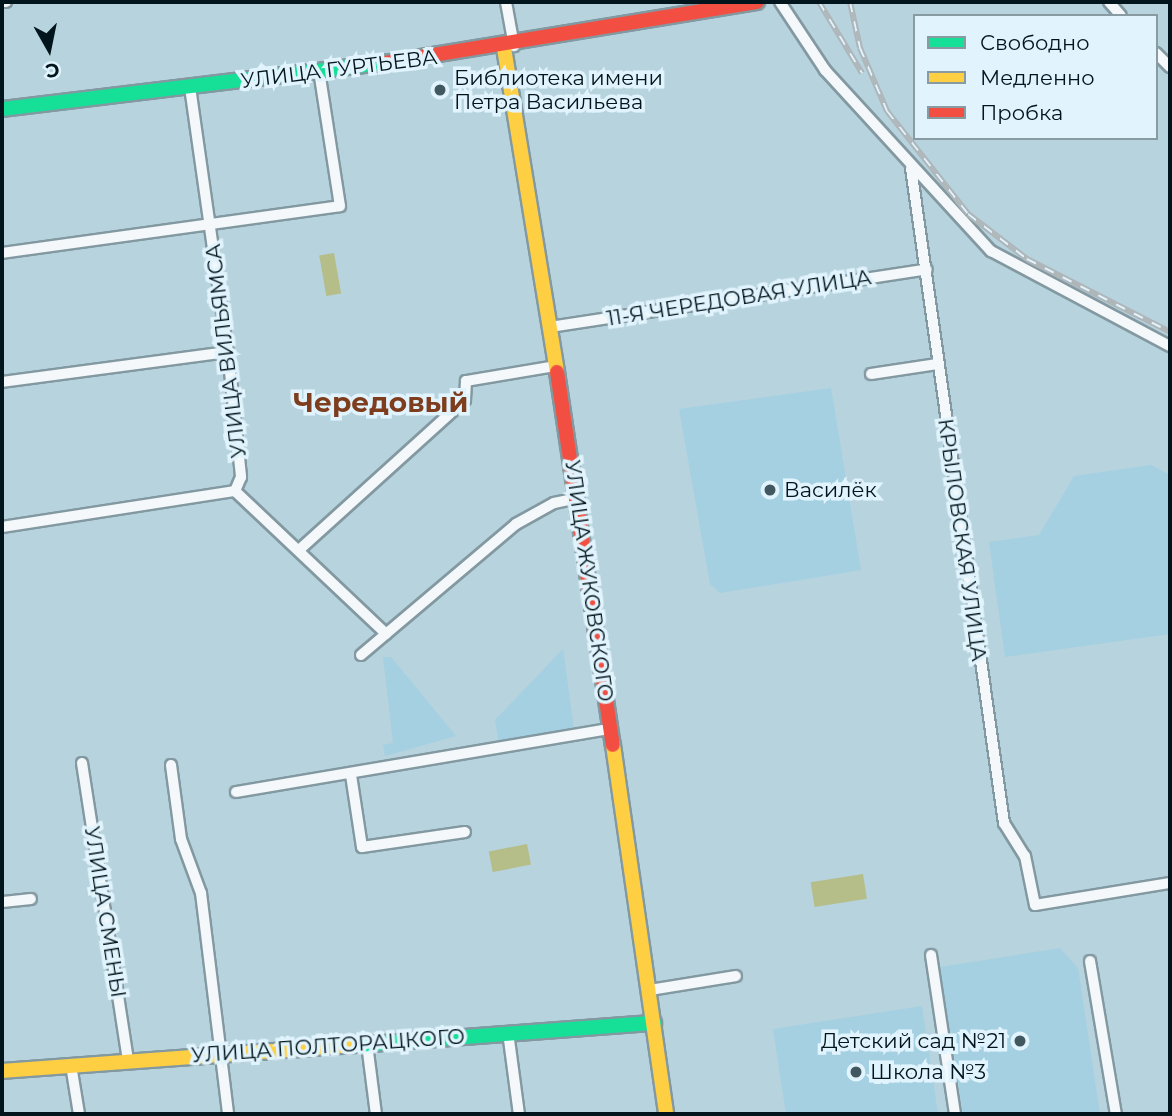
<!DOCTYPE html>
<html>
<head>
<meta charset="utf-8">
<style>
  body { margin:0 }
  #map { position:relative; width:1172px; height:1116px; overflow:hidden; background:#b7d3de; font-family:Montserrat,sans-serif }
  div>[style] { position:absolute }
  .built>* { inset:0; background:#a4d0e2 }
  .green>* { inset:0; background:#b5bd89; transform-origin:0 0 }
  .roads { filter:drop-shadow(2px 0 #8399a1) drop-shadow(-2px 0 #8399a1) drop-shadow(0 2px #8399a1) drop-shadow(0 -2px #8399a1) }
  .street>* { height:10px; margin:-5px; padding:0 5px; transform-origin:5px; border-radius:5px; background:#f4f8fa }
  .fast>* { height:14px; margin:-7px; padding:0 7px; transform-origin:7px; border-radius:7px; background:#16e098 }
  .slow>* { height:14px; margin:-7px; padding:0 7px; transform-origin:7px; border-radius:7px; background:#ffcf43 }
  .jam>* { height:14px; margin:-7px; padding:0 7px; transform-origin:7px; border-radius:7px; background:#f24e42 }
  .rail>* { height:6px; margin-top:-3px; transform-origin:0; background:repeating-linear-gradient(90deg,#e1f4fd 0 10px,#afb6b9 0 20px); box-sizing:border-box; border-block:2px solid #afb6b9 }
  .dots>* { width:19px; height:19px; translate:-50% -50%; box-sizing:border-box; border:4px solid #e1f4fd; border-radius:50% }
  span { translate:-50% -50%; white-space:nowrap; text-align:center; line-height:1.15; -webkit-text-stroke:7px #e1f4fd; paint-order:stroke }
  .street-label { font-size:21px; color:#03151c }
  .poi-label { font-size:21px; color:#03151c }
  .left { translate:0 -50%; text-align:left }
  .right { translate:-100% -50%; text-align:right }
  .district-label { font-size:28px; color:#7e3e1e; font-weight:700 }
  .frame { position:absolute; inset:0; border:4px solid #03151c; pointer-events:none }
  .legend { position:absolute; left:913px; top:14px; width:245px; height:126px; box-sizing:border-box; background:#e1f4fd; border:2px solid #889ba3; margin:0; padding:9px 12px; list-style:none; font-size:21px; color:#03151c }
  .legend li { display:flex; align-items:center; gap:14px; height:35px }
  .legend b { width:35px; border:2px solid #889ba3 }
  .north { position:absolute; left:14px; top:14px; width:70px; height:70px; -webkit-text-stroke:5px #e1f4fd; paint-order:stroke; rotate:171deg; font-size:19px; font-weight:700; line-height:28px; text-align:center; color:#03151c }
  .north::after { content:''; display:block; margin:auto; width:24px; height:32px; background:#03151c; clip-path:polygon(50% 0,100% 100%,50% 72%,0 100%) }
</style>
</head>
<body>
<div id="map">
  <div class="built">
    <div style="clip-path:polygon(831px 388px,861px 570px,720px 593px,710px 584px,679px 409px)"></div>
    <div style="clip-path:polygon(1151px 465px,1170px 475px,1170px 634px,1005px 657px,989px 542px,1039px 535px,1074px 476px)"></div>
    <div style="clip-path:polygon(563px 649px,574px 730px,499px 744px,495px 720px)"></div>
    <div style="clip-path:polygon(383px 657px,391px 657px,456px 736px,385px 756px,383px 745px,393px 743px)"></div>
    <div style="clip-path:polygon(1060px 948px,1078px 968px,1100px 1114px,963px 1114px,940px 967px)"></div>
    <div style="clip-path:polygon(922px 1006px,938px 1114px,786px 1114px,773px 1029px)"></div>
  </div>
  <div class="green">
    <div style="left:334px;top:253px;width:41px;height:15px;rotate:80deg"></div>
    <div style="left:527px;top:844px;width:21px;height:39px;rotate:79deg"></div>
    <div style="left:863px;top:874px;width:25px;height:53px;rotate:81deg"></div>
  </div>
  <div class="roads">
    <div class="street">
      <div style="left:2px;top:2px;width:4px"></div>
      <div style="left:506px;top:2px;width:45px;rotate:79.7deg"></div>
      <div style="left:780px;top:2px;width:82px;rotate:56.5deg"></div>
      <div style="left:825px;top:70px;width:246px;rotate:47.5deg"></div>
      <div style="left:991px;top:251px;width:203px;rotate:28deg"></div>
      <div style="left:1109px;top:2px;width:18px;rotate:49deg"></div>
      <div style="left:1156px;top:53px;width:20px;rotate:45deg"></div>
      <div style="left:190px;top:87px;width:278px;rotate:81.9deg"></div>
      <div style="left:229px;top:362px;width:116px;rotate:84deg"></div>
      <div style="left:241px;top:477px;width:15px;rotate:113deg"></div>
      <div style="left:911px;top:168px;width:662px;rotate:81.92deg"></div>
      <div style="left:1004px;top:823px;width:39px;rotate:58deg"></div>
      <div style="left:1025px;top:856px;width:50px;rotate:78.5deg"></div>
      <div style="left:1035px;top:905px;width:137px;rotate:-9.3deg"></div>
      <div style="left:2px;top:253px;width:341px;rotate:-7.9deg"></div>
      <div style="left:340px;top:206px;width:137px;rotate:-98.8deg"></div>
      <div style="left:550px;top:327px;width:381px;rotate:-8.7deg"></div>
      <div style="left:871px;top:374px;width:67px;rotate:-8.6deg"></div>
      <div style="left:2px;top:382px;width:228px;rotate:-7.6deg"></div>
      <div style="left:235px;top:491px;width:208px;rotate:43.4deg"></div>
      <div style="left:2px;top:527px;width:236px;rotate:-8.8deg"></div>
      <div style="left:299px;top:550px;width:224px;rotate:-42.1deg"></div>
      <div style="left:465px;top:400px;width:19px;rotate:-87deg"></div>
      <div style="left:466px;top:381px;width:91px;rotate:-9.5deg"></div>
      <div style="left:361px;top:655px;width:203px;rotate:-40.2deg"></div>
      <div style="left:516px;top:524px;width:43px;rotate:-28.9deg"></div>
      <div style="left:554px;top:503px;width:25px;rotate:-12deg"></div>
      <div style="left:82px;top:763px;width:302px;rotate:81.2deg"></div>
      <div style="left:171px;top:765px;width:75px;rotate:82.3deg"></div>
      <div style="left:181px;top:839px;width:58px;rotate:69.7deg"></div>
      <div style="left:201px;top:893px;width:223px;rotate:83deg"></div>
      <div style="left:351px;top:775px;width:73px;rotate:81.3deg"></div>
      <div style="left:362px;top:847px;width:104px;rotate:-8.3deg"></div>
      <div style="left:236px;top:792px;width:379px;rotate:-9.6deg"></div>
      <div style="left:2px;top:902px;width:29px;rotate:-6deg"></div>
      <div style="left:931px;top:955px;width:161px;rotate:81.4deg"></div>
      <div style="left:1090px;top:961px;width:155px;rotate:80.4deg"></div>
      <div style="left:650px;top:990px;width:87px;rotate:-9.2deg"></div>
      <div style="left:508px;top:1032px;width:83px;rotate:82.4deg"></div>
      <div style="left:367px;top:1044px;width:71px;rotate:82.7deg"></div>
      <div style="left:71px;top:1065px;width:50px;rotate:80.7deg"></div>
    </div>
    <div class="fast">
      <div style="left:2px;top:109px;width:385px;rotate:-6.9deg"></div>
      <div style="left:358px;top:1045px;width:297px;rotate:-4.3deg"></div>
    </div>
    <div class="slow">
      <div style="left:504px;top:48px;width:328px;rotate:80.7deg"></div>
      <div style="left:613px;top:745px;width:373px;rotate:81.8deg"></div>
      <div style="left:2px;top:1071px;width:357px;rotate:-4.2deg"></div>
    </div>
    <div class="jam">
      <div style="left:384px;top:63px;width:378px;rotate:-9.3deg"></div>
      <div style="left:557px;top:372px;width:377px;rotate:81.5deg"></div>
    </div>
  </div>
  <div class="rail">
    <div style="left:819px;top:2px;width:83px;rotate:58.8deg"></div>
    <div style="left:850px;top:2px;width:47px;rotate:77.7deg"></div>
    <div style="left:860px;top:48px;width:69px;rotate:66.8deg"></div>
    <div style="left:887px;top:111px;width:131px;rotate:51.8deg"></div>
    <div style="left:968px;top:214px;width:74px;rotate:37.3deg"></div>
    <div style="left:1027px;top:259px;width:161px;rotate:27deg"></div>
  </div>
  <div class="dots">
    <div style="left:440px;top:90px;background:#425860"></div>
    <div style="left:770px;top:490px;background:#425860"></div>
    <div style="left:1020px;top:1041px;background:#425860"></div>
    <div style="left:856px;top:1072px;background:#425860"></div>
  </div>
  <div class="street-label">
    <span style="left:339px;top:69px;rotate:-7deg">УЛИЦА ГУРТЬЕВА</span>
    <span style="left:739px;top:298px;rotate:-9deg">11-Я ЧЕРЕДОВАЯ УЛИЦА</span>
    <span style="left:226px;top:351px;rotate:-97deg">УЛИЦА ВИЛЬЯМСА</span>
    <span style="left:962px;top:540px;rotate:82deg">КРЫЛОВСКАЯ УЛИЦА</span>
    <span style="left:589px;top:581px;rotate:82deg">УЛИЦА ЖУКОВСКОГО</span>
    <span style="left:105px;top:912px;rotate:81deg">УЛИЦА СМЕНЫ</span>
    <span style="left:328px;top:1046px;rotate:-4deg">УЛИЦА ПОЛТОРАЦКОГО</span>
  </div>
  <div class="poi-label">
    <span class="left" style="left:454px;top:90px">Библиотека имени<br>Петра Васильева</span>
    <span class="left" style="left:784px;top:490px">Василёк</span>
    <span class="right" style="left:1006px;top:1041px">Детский сад №21</span>
    <span class="left" style="left:870px;top:1072px">Школа №3</span>
  </div>
  <div class="district-label">
    <span style="left:381px;top:402px">Чередовый</span>
  </div>
  <div class="frame"></div>
  <ul class="legend">
  <li><b style="height:9px;background:#16e098"></b>Свободно</li>
  <li><b style="height:9px;background:#ffcf43"></b>Медленно</li>
  <li><b style="height:9px;background:#f24e42"></b>Пробка</li>
  </ul>
  <div class="north">С</div>
</div>
</body>
</html>
